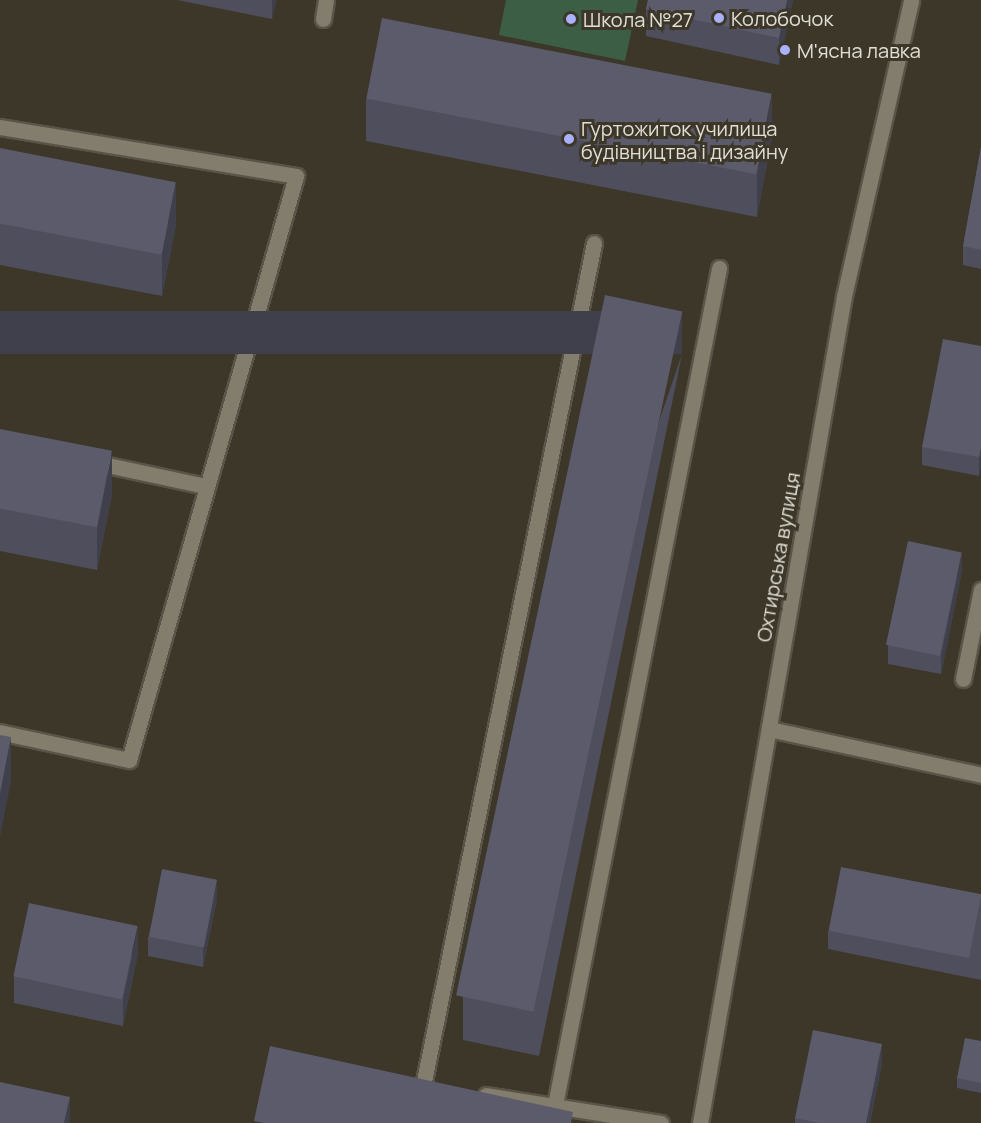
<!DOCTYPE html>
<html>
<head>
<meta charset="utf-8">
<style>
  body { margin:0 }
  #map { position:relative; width:981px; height:1123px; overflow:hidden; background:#3c3728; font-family:Manrope,sans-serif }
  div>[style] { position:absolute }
  .green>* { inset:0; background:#3b5e45 }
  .roads { filter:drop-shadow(2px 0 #585447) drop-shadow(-2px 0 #585447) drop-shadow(0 2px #585447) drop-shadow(0 -2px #585447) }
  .minor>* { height:15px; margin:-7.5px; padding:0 7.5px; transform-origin:7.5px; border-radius:7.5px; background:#827d6c }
  .wall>* { inset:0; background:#4f4e5d }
  .shaded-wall>* { inset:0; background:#40404c; transform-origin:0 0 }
  .building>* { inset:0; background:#5c5b6c; transform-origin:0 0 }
  .dots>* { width:16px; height:16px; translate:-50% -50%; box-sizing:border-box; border:3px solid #3c3728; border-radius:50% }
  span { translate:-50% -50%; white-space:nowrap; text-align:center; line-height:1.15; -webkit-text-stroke:6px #3c3728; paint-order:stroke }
  .poi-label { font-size:20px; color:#e1ded5 }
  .left { translate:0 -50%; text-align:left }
  .street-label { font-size:20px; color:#e1ded5 }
</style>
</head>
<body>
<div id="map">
  <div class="green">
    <div style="clip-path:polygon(506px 0,638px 0,625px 61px,499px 35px)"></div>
  </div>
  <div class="roads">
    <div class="minor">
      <div style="left:323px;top:19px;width:19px;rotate:-81deg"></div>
      <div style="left:0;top:127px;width:300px;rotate:9.4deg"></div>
      <div style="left:296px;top:176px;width:607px;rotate:105.96deg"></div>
      <div style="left:129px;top:760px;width:132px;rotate:-167.8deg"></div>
      <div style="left:93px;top:462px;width:115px;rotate:12.1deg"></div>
      <div style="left:963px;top:679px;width:91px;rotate:-78.6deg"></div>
      <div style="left:769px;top:729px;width:217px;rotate:12.2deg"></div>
      <div style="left:423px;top:1086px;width:860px;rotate:-78.53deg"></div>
      <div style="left:486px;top:1095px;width:177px;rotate:9.1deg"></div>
      <div style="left:555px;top:1105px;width:853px;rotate:-78.91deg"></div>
      <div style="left:700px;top:1123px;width:839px;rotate:-80.12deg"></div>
      <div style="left:844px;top:296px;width:303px;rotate:-77.2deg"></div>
    </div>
  </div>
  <div class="wall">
    <div style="clip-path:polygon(177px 0,276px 0,272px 19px)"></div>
    <div style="clip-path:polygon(648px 0,793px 0,779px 65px,646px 36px,646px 9px)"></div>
    <div style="clip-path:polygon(366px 98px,772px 137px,757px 217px,366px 141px)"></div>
    <div style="clip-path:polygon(981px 147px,981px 269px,963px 265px,963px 246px)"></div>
    <div style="clip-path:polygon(0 148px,176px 225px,162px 296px,0 265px)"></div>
    <div style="clip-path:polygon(981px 346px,981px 466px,979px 476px,922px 465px,922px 447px)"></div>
    <div style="clip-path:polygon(682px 354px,539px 1056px,463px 1040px,463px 997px)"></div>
    <div style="clip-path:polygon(0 429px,112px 494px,97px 570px,0 551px)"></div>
    <div style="clip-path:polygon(962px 570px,941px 674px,888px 664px,888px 645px)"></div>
    <div style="clip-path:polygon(981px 895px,981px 980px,828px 949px,828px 931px)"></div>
    <div style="clip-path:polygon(217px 899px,203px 967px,148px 956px,148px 937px)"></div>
    <div style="clip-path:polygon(138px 953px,123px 1026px,14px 1003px,14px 976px)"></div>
    <div style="clip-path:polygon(981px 1041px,981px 1093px,957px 1088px,957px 1078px)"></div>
    <div style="clip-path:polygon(882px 1063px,870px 1123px,795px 1123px,795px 1118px)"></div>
  </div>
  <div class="shaded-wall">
    <div style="clip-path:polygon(272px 0,276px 0,272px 19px)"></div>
    <div style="clip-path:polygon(787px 0,793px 0,779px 65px,779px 38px)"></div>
    <div style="clip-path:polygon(772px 94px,772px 137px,757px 217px,757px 174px)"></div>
    <div style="clip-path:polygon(176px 182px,176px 225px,162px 296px,162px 253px)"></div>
    <div style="left:682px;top:311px;width:43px;height:716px;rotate:90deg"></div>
    <div style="clip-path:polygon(981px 447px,981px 466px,979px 476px,979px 457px)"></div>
    <div style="clip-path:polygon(112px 451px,112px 494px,97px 570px,97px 526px)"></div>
    <div style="clip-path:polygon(962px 552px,962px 570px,941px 674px,941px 655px)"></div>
    <div style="clip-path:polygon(11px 737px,11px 781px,0 837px,0 794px)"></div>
    <div style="clip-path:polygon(217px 880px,217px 899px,203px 967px,203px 948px)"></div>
    <div style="clip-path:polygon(138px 926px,138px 953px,123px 1026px,123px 999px)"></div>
    <div style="clip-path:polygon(882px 1044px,882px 1063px,870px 1123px,866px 1123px)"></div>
    <div style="clip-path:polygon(70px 1097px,70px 1123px,64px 1123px)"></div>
  </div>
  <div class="building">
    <div style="clip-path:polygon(648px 0,787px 0,779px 38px,646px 9px)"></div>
    <div style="left:382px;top:18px;width:397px;height:82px;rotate:11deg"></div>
    <div style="clip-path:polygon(981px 147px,981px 250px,963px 246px)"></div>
    <div style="left:0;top:148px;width:179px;height:74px;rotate:11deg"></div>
    <div style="left:605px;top:295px;width:79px;height:716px;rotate:12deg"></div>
    <div style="clip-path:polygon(943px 339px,981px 346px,981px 447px,979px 457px,922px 447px)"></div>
    <div style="left:0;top:429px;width:114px;height:78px;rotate:11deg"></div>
    <div style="left:908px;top:541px;width:55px;height:106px;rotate:12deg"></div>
    <div style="clip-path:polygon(0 735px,11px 737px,0 794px)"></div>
    <div style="left:841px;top:867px;width:143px;height:65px;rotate:11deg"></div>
    <div style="left:162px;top:869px;width:56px;height:69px;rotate:11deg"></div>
    <div style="left:29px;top:903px;width:111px;height:75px;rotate:12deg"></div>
    <div style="clip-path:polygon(813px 1030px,882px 1044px,866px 1123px,819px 1123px,795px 1118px)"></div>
    <div style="clip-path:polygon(965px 1038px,981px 1041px,981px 1083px,957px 1078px)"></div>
    <div style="clip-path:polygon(270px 1046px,573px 1112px,571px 1123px,264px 1123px,254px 1121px)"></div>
    <div style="clip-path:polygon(0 1082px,70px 1097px,64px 1123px,0 1123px)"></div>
  </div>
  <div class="dots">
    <div style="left:719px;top:18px;background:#a9b0fc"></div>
    <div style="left:571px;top:19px;background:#a9b0fc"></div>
    <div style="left:785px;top:50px;background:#a9b0fc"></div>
    <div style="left:569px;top:139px;background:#a9b0fc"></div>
  </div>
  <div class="poi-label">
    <span class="left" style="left:731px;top:18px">Колобочок</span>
    <span class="left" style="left:583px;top:19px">Школа №27</span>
    <span class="left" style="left:797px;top:50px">М'ясна лавка</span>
    <span class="left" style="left:581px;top:140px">Гуртожиток училища<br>будівництва і дизайну</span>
  </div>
  <div class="street-label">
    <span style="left:778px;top:557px;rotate:-80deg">Охтирська вулиця</span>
  </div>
</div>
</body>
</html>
